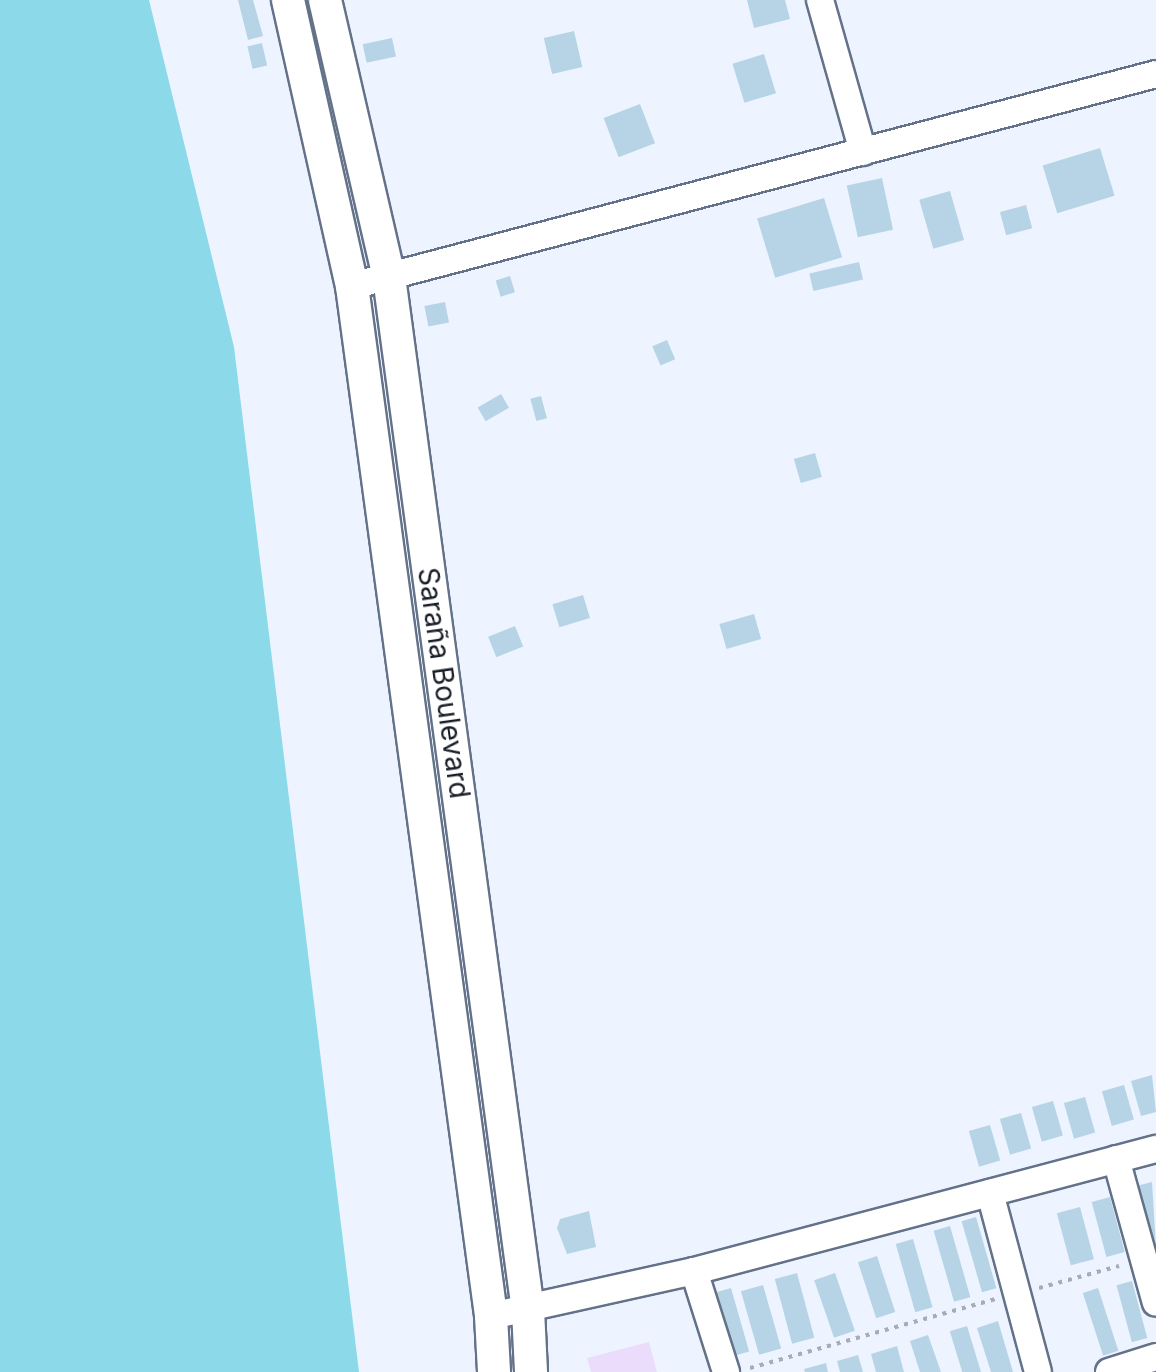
<!DOCTYPE html>
<html>
<head>
<meta charset="utf-8">
<style>
  body { margin:0 }
  #map { position:relative; width:1156px; height:1372px; overflow:hidden; background:#edf4ff; font-family:Inter,sans-serif }
  div>[style] { position:absolute }
  .green>* { inset:0; background:#ecdcfc }
  .water>* { inset:0; background:#8bd9e9 }
  .building>* { inset:0; background:#b7d4e7; transform-origin:0 0 }
  .path>* { height:4px; margin-top:-2px; transform-origin:0; background:repeating-linear-gradient(90deg,#a6adb7 0 4px,transparent 0 10px) }
  .roads { filter:drop-shadow(2px 0 #637289) drop-shadow(-2px 0 #637289) drop-shadow(0 2px #637289) drop-shadow(0 -2px #637289) }
  .minor>* { height:26px; margin:-13px; padding:0 13px; transform-origin:13px; border-radius:13px; background:#fff }
  .tertiary>* { height:32px; margin:-16px; padding:0 16px; transform-origin:16px; border-radius:16px; background:#fff }
  span { translate:-50% -50%; white-space:nowrap; text-align:center; line-height:1.15; -webkit-text-stroke:6px #fff; paint-order:stroke }
  .street-label { font-size:28px; color:#181d27 }
</style>
</head>
<body>
<div id="map">
  <div class="green">
    <div style="clip-path:polygon(649px 1342px,657px 1372px,591px 1372px,587px 1358px)"></div>
  </div>
  <div class="water">
    <div style="clip-path:polygon(0 0,149px 0,234px 347px,359px 1372px,0 1372px)"></div>
  </div>
  <div class="building">
    <div style="clip-path:polygon(238px 0,253px 0,263px 36px,248px 40px)"></div>
    <div style="clip-path:polygon(747px 0,785px 0,790px 19px,754px 28px)"></div>
    <div style="left:574px;top:31px;width:37px;height:31px;rotate:77deg"></div>
    <div style="left:392px;top:38px;width:19px;height:30px;rotate:78deg"></div>
    <div style="left:262px;top:43px;width:23px;height:15px;rotate:77deg"></div>
    <div style="left:764px;top:54px;width:41px;height:33px;rotate:73deg"></div>
    <div style="left:640px;top:104px;width:42px;height:39px;rotate:69deg"></div>
    <div style="left:1100px;top:148px;width:50px;height:60px;rotate:73deg"></div>
    <div style="left:882px;top:178px;width:53px;height:36px;rotate:78deg"></div>
    <div style="left:950px;top:191px;width:51px;height:32px;rotate:74deg"></div>
    <div style="left:824px;top:198px;width:62px;height:70px;rotate:73deg"></div>
    <div style="left:1026px;top:205px;width:24px;height:27px;rotate:75deg"></div>
    <div style="left:859px;top:262px;width:18px;height:51px;rotate:77deg"></div>
    <div style="left:510px;top:276px;width:17px;height:15px;rotate:73deg"></div>
    <div style="left:445px;top:302px;width:21px;height:21px;rotate:79deg"></div>
    <div style="left:667px;top:340px;width:21px;height:16px;rotate:67deg"></div>
    <div style="left:501px;top:394px;width:16px;height:27px;rotate:60deg"></div>
    <div style="left:541px;top:396px;width:23px;height:11px;rotate:75deg"></div>
    <div style="left:815px;top:453px;width:25px;height:22px;rotate:74deg"></div>
    <div style="left:583px;top:595px;width:24px;height:32px;rotate:73deg"></div>
    <div style="left:754px;top:614px;width:26px;height:36px;rotate:74deg"></div>
    <div style="left:515px;top:626px;width:22px;height:29px;rotate:68deg"></div>
    <div style="clip-path:polygon(1152px 1075px,1156px 1112px,1141px 1116px,1131px 1081px)"></div>
    <div style="left:1124px;top:1085px;width:36px;height:23px;rotate:74deg"></div>
    <div style="left:1085px;top:1097px;width:37px;height:22px;rotate:74deg"></div>
    <div style="left:1053px;top:1101px;width:36px;height:22px;rotate:74deg"></div>
    <div style="left:1021px;top:1113px;width:37px;height:22px;rotate:74deg"></div>
    <div style="left:990px;top:1125px;width:37px;height:22px;rotate:74deg"></div>
    <div style="clip-path:polygon(1152px 1182px,1156px 1247px,1144px 1250px,1128px 1188px)"></div>
    <div style="left:1110px;top:1197px;width:57px;height:19px;rotate:75deg"></div>
    <div style="left:1080px;top:1207px;width:54px;height:24px;rotate:75deg"></div>
    <div style="clip-path:polygon(589px 1211px,596px 1247px,567px 1254px,557px 1228px,560px 1219px)"></div>
    <div style="left:976px;top:1217px;width:74px;height:15px;rotate:74deg"></div>
    <div style="left:950px;top:1226px;width:74px;height:17px;rotate:74deg"></div>
    <div style="left:913px;top:1239px;width:71px;height:18px;rotate:74deg"></div>
    <div style="left:877px;top:1256px;width:59px;height:20px;rotate:72deg"></div>
    <div style="left:797px;top:1273px;width:67px;height:23px;rotate:75deg"></div>
    <div style="left:835px;top:1273px;width:61px;height:22px;rotate:71deg"></div>
    <div style="left:1132px;top:1281px;width:59px;height:16px;rotate:75deg"></div>
    <div style="left:763px;top:1285px;width:66px;height:23px;rotate:74deg"></div>
    <div style="left:731px;top:1288px;width:66px;height:22px;rotate:74deg"></div>
    <div style="left:1098px;top:1288px;width:66px;height:16px;rotate:72deg"></div>
    <div style="clip-path:polygon(998px 1321px,1013px 1372px,991px 1372px,977px 1328px)"></div>
    <div style="left:967px;top:1326px;width:48px;height:18px;rotate:73deg"></div>
    <div style="clip-path:polygon(928px 1335px,941px 1372px,920px 1372px,910px 1341px)"></div>
    <div style="clip-path:polygon(897px 1346px,904px 1372px,876px 1372px,871px 1354px)"></div>
    <div style="clip-path:polygon(858px 1355px,863px 1372px,840px 1372px,837px 1361px)"></div>
    <div style="clip-path:polygon(826px 1363px,828px 1372px,805px 1372px,804px 1369px)"></div>
  </div>
  <div class="path">
    <div style="left:1039px;top:1288px;width:83px;rotate:-15.4deg"></div>
    <div style="left:750px;top:1368px;width:255px;rotate:-15.7deg"></div>
  </div>
  <div class="roads">
    <div class="minor">
      <div style="left:820px;top:0;width:158px;rotate:74.2deg"></div>
      <div style="left:352px;top:286px;width:831px;rotate:-14.77deg"></div>
      <div style="left:1116px;top:1159px;width:149px;rotate:74.5deg"></div>
      <div style="left:990px;top:1193px;width:185px;rotate:75deg"></div>
      <div style="left:694px;top:1271px;width:106px;rotate:72.4deg"></div>
      <div style="left:491px;top:1316px;width:208px;rotate:-12.5deg"></div>
      <div style="left:694px;top:1271px;width:478px;rotate:-14.8deg"></div>
      <div style="left:1109px;top:1372px;width:49px;rotate:-17.7deg"></div>
    </div>
    <div class="tertiary">
      <div style="left:288px;top:0;width:293px;rotate:77.4deg"></div>
      <div style="left:352px;top:286px;width:1039px;rotate:82.31deg"></div>
      <div style="left:491px;top:1316px;width:56px;rotate:86.9deg"></div>
      <div style="left:325px;top:0;width:284px;rotate:77deg"></div>
      <div style="left:389px;top:277px;width:1042px;rotate:82.34deg"></div>
      <div style="left:528px;top:1310px;width:62px;rotate:87.2deg"></div>
    </div>
  </div>
  <div class="street-label">
    <span style="left:444px;top:683px;rotate:82deg">Saraña Boulevard</span>
  </div>
</div>
</body>
</html>
